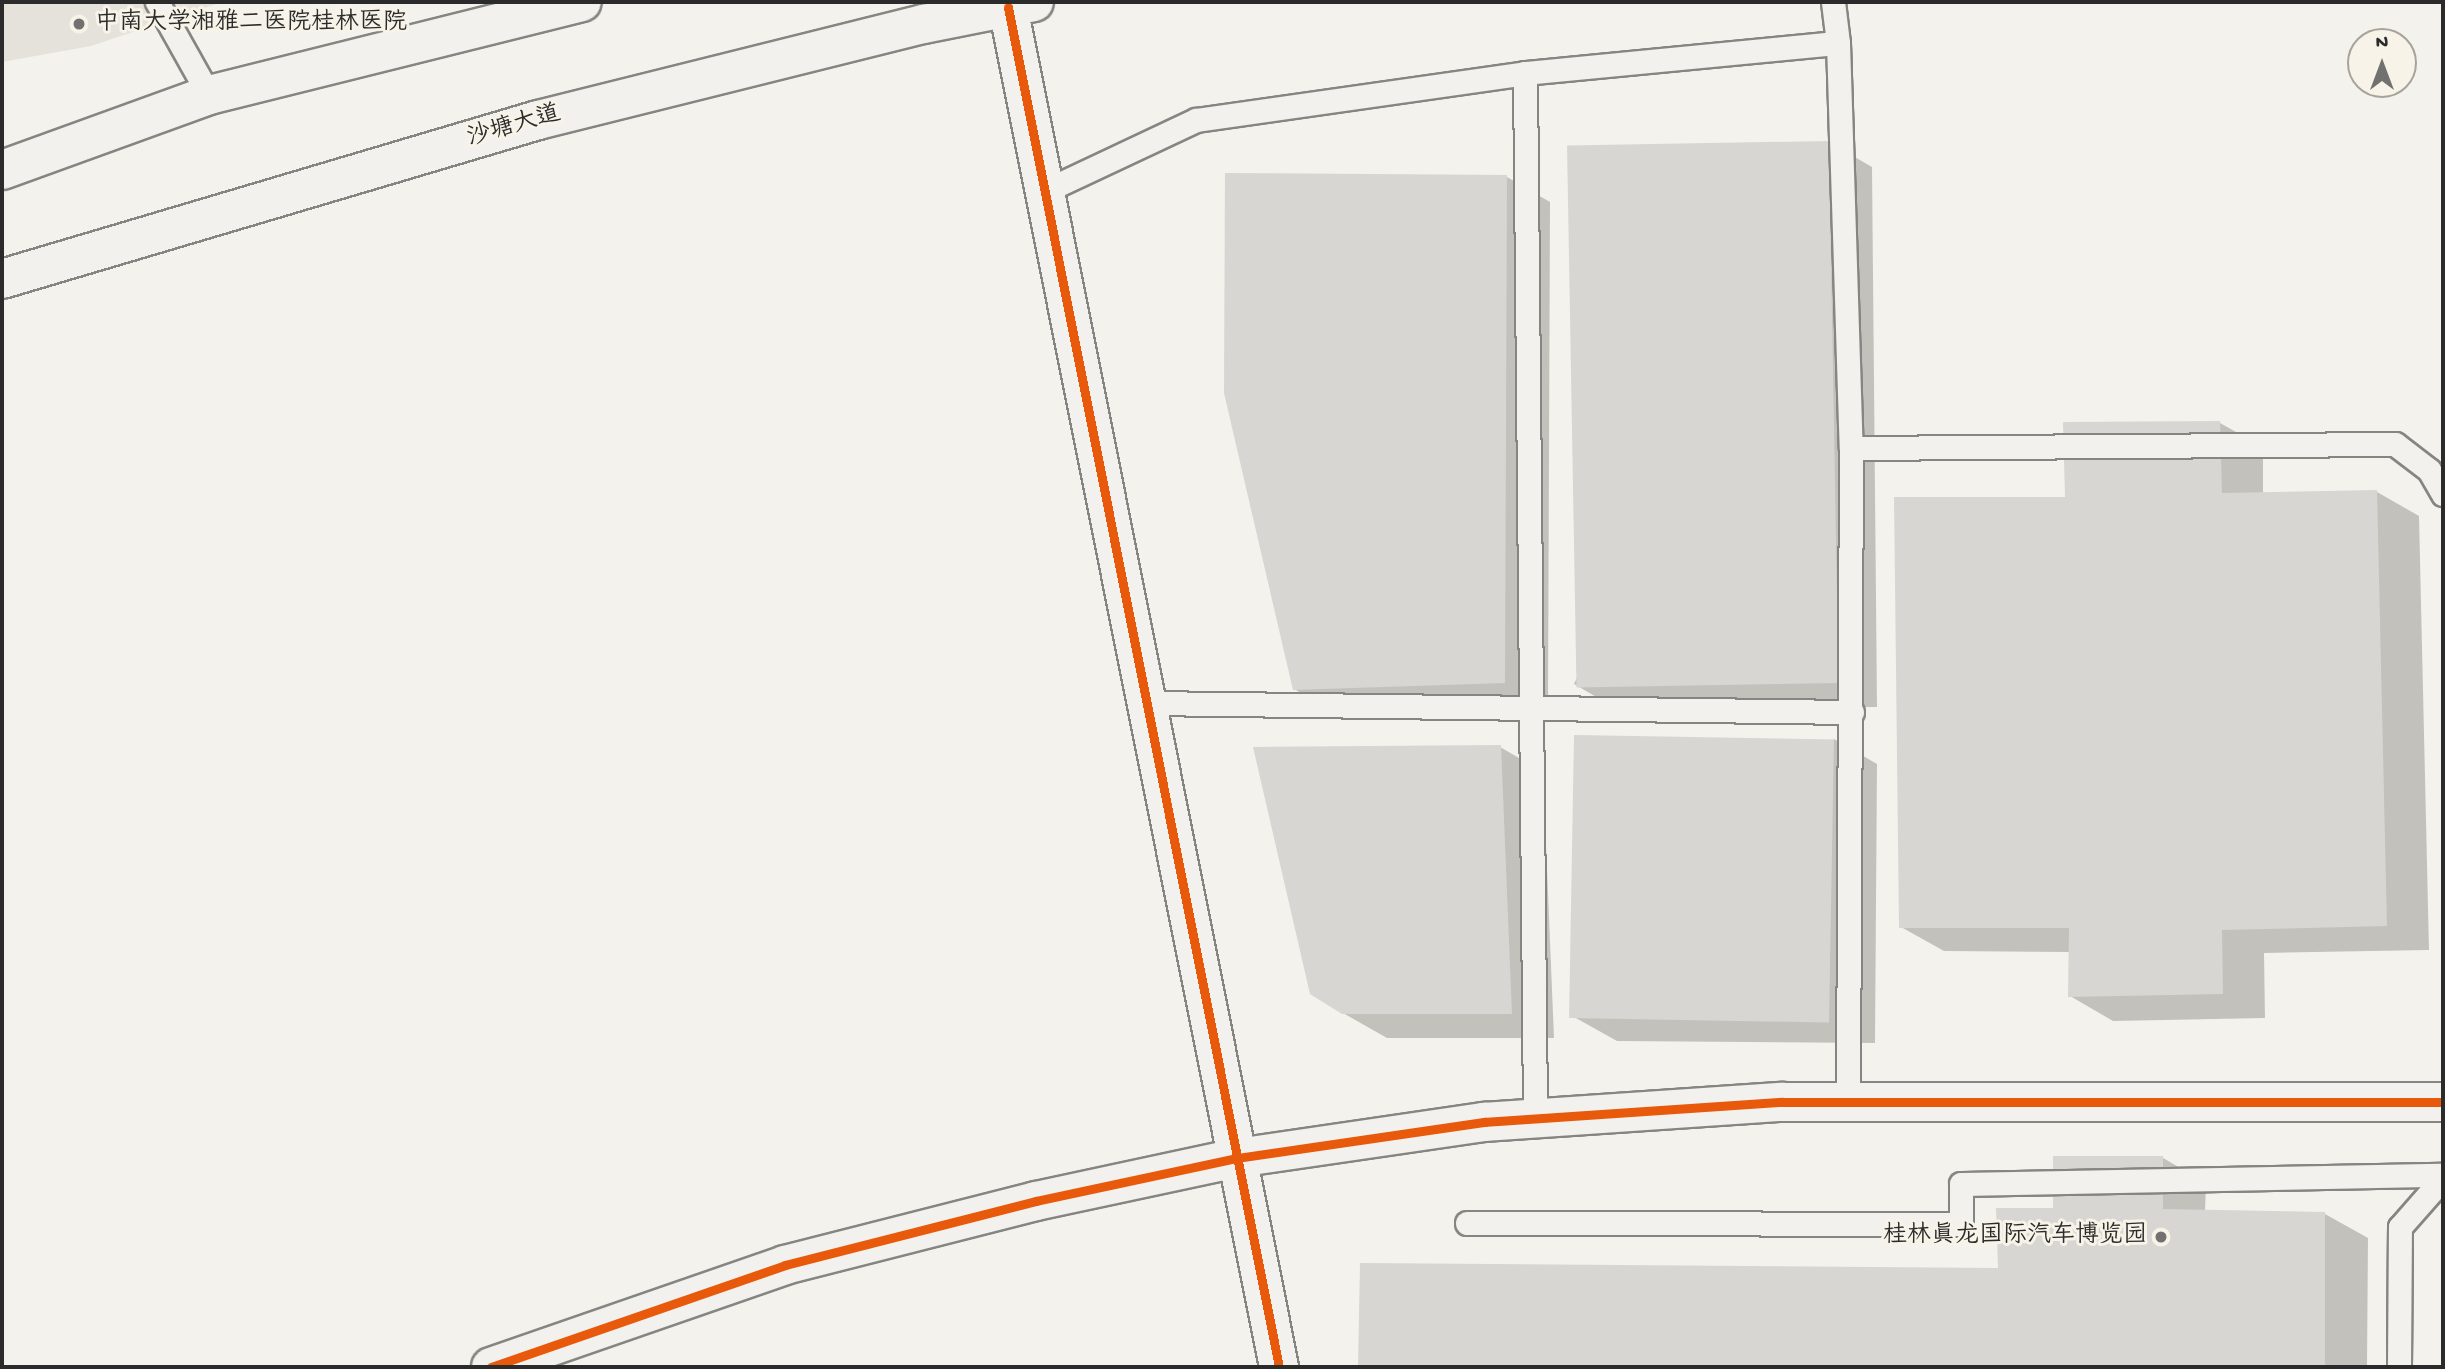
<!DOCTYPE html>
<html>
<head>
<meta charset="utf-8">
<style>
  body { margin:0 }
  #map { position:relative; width:2445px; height:1369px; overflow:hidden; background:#f4f2ec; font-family:"Gochi Hand","LXGW WenKai TC",sans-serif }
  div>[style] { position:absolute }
  .built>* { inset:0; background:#e5e2db }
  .shadow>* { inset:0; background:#0003 }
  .building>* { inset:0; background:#d7d6d2; transform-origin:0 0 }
  .roads { filter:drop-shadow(2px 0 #858582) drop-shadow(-2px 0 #858582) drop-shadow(0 2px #858582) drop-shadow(0 -2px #858582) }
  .lane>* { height:23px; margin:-11.5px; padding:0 11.5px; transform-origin:11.5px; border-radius:11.5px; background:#f2f1ed }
  .street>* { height:38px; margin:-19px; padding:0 19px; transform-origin:19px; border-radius:19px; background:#f2f1ed }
  .primary>* { height:38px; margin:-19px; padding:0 19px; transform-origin:19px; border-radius:19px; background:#f2f1ed }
  .cycleway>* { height:9px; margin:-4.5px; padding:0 4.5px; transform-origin:4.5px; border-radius:4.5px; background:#e8590c }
  .dots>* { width:19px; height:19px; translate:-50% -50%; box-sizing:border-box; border:4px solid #f7f3e8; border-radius:50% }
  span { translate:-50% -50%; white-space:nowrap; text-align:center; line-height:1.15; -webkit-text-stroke:6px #f7f3e8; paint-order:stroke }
  .poi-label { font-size:24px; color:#2b2b2b }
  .left { translate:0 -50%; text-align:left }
  .right { translate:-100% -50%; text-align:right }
  .street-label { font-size:24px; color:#2b2b2b }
  .frame { position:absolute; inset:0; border:4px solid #2b2b2b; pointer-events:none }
  .north { position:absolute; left:2347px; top:28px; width:70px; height:70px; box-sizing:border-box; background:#f7f3e8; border:2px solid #a5a39c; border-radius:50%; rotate:0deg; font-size:19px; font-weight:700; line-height:28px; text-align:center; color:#2b2b2b }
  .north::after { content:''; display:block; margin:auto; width:24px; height:32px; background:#71716f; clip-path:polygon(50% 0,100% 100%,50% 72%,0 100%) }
</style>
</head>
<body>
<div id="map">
  <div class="built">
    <div style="clip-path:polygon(2px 2px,222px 2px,91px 46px,2px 62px)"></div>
  </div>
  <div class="shadow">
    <div style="clip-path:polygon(1829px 142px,1872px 167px,1877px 707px,1617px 709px,1574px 684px)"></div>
    <div style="clip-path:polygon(1507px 177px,1550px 202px,1548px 707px,1337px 713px,1294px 689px)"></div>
    <div style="clip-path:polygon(2220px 423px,2263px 447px,2263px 494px,2377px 492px,2419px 516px,2429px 950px,2264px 953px,2265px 1018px,2113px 1021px,2070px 996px,2071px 952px,1944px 951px,1901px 927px,2067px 499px)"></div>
    <div style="clip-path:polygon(1834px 739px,1877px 764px,1875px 1043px,1617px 1041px,1574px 1017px)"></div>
    <div style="clip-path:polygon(1500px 747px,1543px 772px,1554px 1038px,1387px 1038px,1343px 1013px)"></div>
    <div style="clip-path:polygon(2163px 1158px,2206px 1183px,2205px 1212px,2325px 1214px,2368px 1238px,2367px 1367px,1359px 1367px,1362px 1264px,2000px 1270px,2054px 1210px)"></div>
  </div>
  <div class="building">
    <div style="left:1829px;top:141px;width:542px;height:262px;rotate:89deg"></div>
    <div style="clip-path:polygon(1225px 173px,1507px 175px,1505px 683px,1293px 690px,1224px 393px)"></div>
    <div style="clip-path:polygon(2220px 421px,2222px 493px,2377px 490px,2387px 926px,2222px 930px,2223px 994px,2068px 997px,2069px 928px,1899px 928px,1894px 497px,2065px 497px,2063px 422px)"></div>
    <div style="left:1574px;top:735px;width:260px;height:283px;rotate:1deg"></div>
    <div style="clip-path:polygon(1501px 745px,1512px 1014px,1342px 1014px,1310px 994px,1253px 747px)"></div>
    <div style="clip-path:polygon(2053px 1156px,2163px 1156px,2163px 1209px,2325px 1212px,2325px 1367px,1358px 1367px,1360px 1263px,1998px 1268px,1996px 1208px,2053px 1208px)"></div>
  </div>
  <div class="roads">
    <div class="lane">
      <div style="left:157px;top:2px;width:107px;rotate:60.8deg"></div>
      <div style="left:1833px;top:2px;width:41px;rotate:83deg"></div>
      <div style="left:1838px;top:43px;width:405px;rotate:88.2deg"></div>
      <div style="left:1851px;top:448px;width:544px;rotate:-0.42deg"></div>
      <div style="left:2395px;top:444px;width:43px;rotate:37.4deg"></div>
      <div style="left:2429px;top:470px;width:28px;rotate:60deg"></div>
      <div style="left:1525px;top:73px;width:1045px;rotate:89.45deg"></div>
      <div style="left:1045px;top:191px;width:167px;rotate:-25.2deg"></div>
      <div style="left:1196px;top:120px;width:332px;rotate:-8.1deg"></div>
      <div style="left:1525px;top:73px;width:314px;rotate:-5.5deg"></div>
      <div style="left:1146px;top:703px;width:706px;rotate:0.73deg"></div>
      <div style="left:1848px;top:1102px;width:654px;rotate:-89.74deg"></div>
      <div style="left:1467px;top:1223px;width:494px;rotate:0.1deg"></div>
      <div style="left:1961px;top:1224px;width:40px;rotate:-90deg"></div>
      <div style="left:1961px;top:1184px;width:482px;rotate:-1.1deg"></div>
      <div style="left:2399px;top:1367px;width:140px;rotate:-89.6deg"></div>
      <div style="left:2400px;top:1227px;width:65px;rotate:-48.7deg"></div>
    </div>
    <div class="street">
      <div style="left:1008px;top:7px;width:1387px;rotate:78.73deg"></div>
      <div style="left:491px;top:1367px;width:311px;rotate:-19.1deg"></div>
      <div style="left:785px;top:1265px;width:259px;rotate:-14.3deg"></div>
      <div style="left:1036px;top:1201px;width:206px;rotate:-12.1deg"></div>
      <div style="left:1237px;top:1158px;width:250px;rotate:-8.3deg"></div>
      <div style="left:1484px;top:1122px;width:298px;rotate:-3.9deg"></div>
      <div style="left:1781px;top:1102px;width:662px"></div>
    </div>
    <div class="primary">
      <div style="left:2px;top:170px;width:220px;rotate:-19.9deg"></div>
      <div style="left:209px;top:95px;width:384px;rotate:-14deg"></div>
      <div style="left:2px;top:279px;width:559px;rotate:-16.52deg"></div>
      <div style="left:538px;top:120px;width:398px;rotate:-14deg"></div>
      <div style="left:924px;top:24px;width:112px;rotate:-11.3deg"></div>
    </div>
  </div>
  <div class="cycleway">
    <div style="left:1008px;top:7px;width:1387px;rotate:78.73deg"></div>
    <div style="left:491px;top:1367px;width:311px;rotate:-19.1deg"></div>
    <div style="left:785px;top:1265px;width:259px;rotate:-14.3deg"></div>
    <div style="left:1036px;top:1201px;width:206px;rotate:-12.1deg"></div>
    <div style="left:1237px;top:1158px;width:250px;rotate:-8.3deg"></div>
    <div style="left:1484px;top:1122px;width:298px;rotate:-3.9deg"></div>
    <div style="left:1781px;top:1102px;width:662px"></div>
  </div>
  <div class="dots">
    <div style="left:79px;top:24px;background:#71716f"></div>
    <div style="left:2161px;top:1237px;background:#71716f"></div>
  </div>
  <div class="poi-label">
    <span class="left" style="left:95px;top:24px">中南大学湘雅二医院桂林医院</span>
    <span class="right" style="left:2147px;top:1237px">桂林真龙国际汽车博览园</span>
  </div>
  <div class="street-label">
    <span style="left:514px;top:127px;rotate:-16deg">沙塘大道</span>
  </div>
  <div class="frame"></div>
  <div class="north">N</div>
</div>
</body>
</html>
